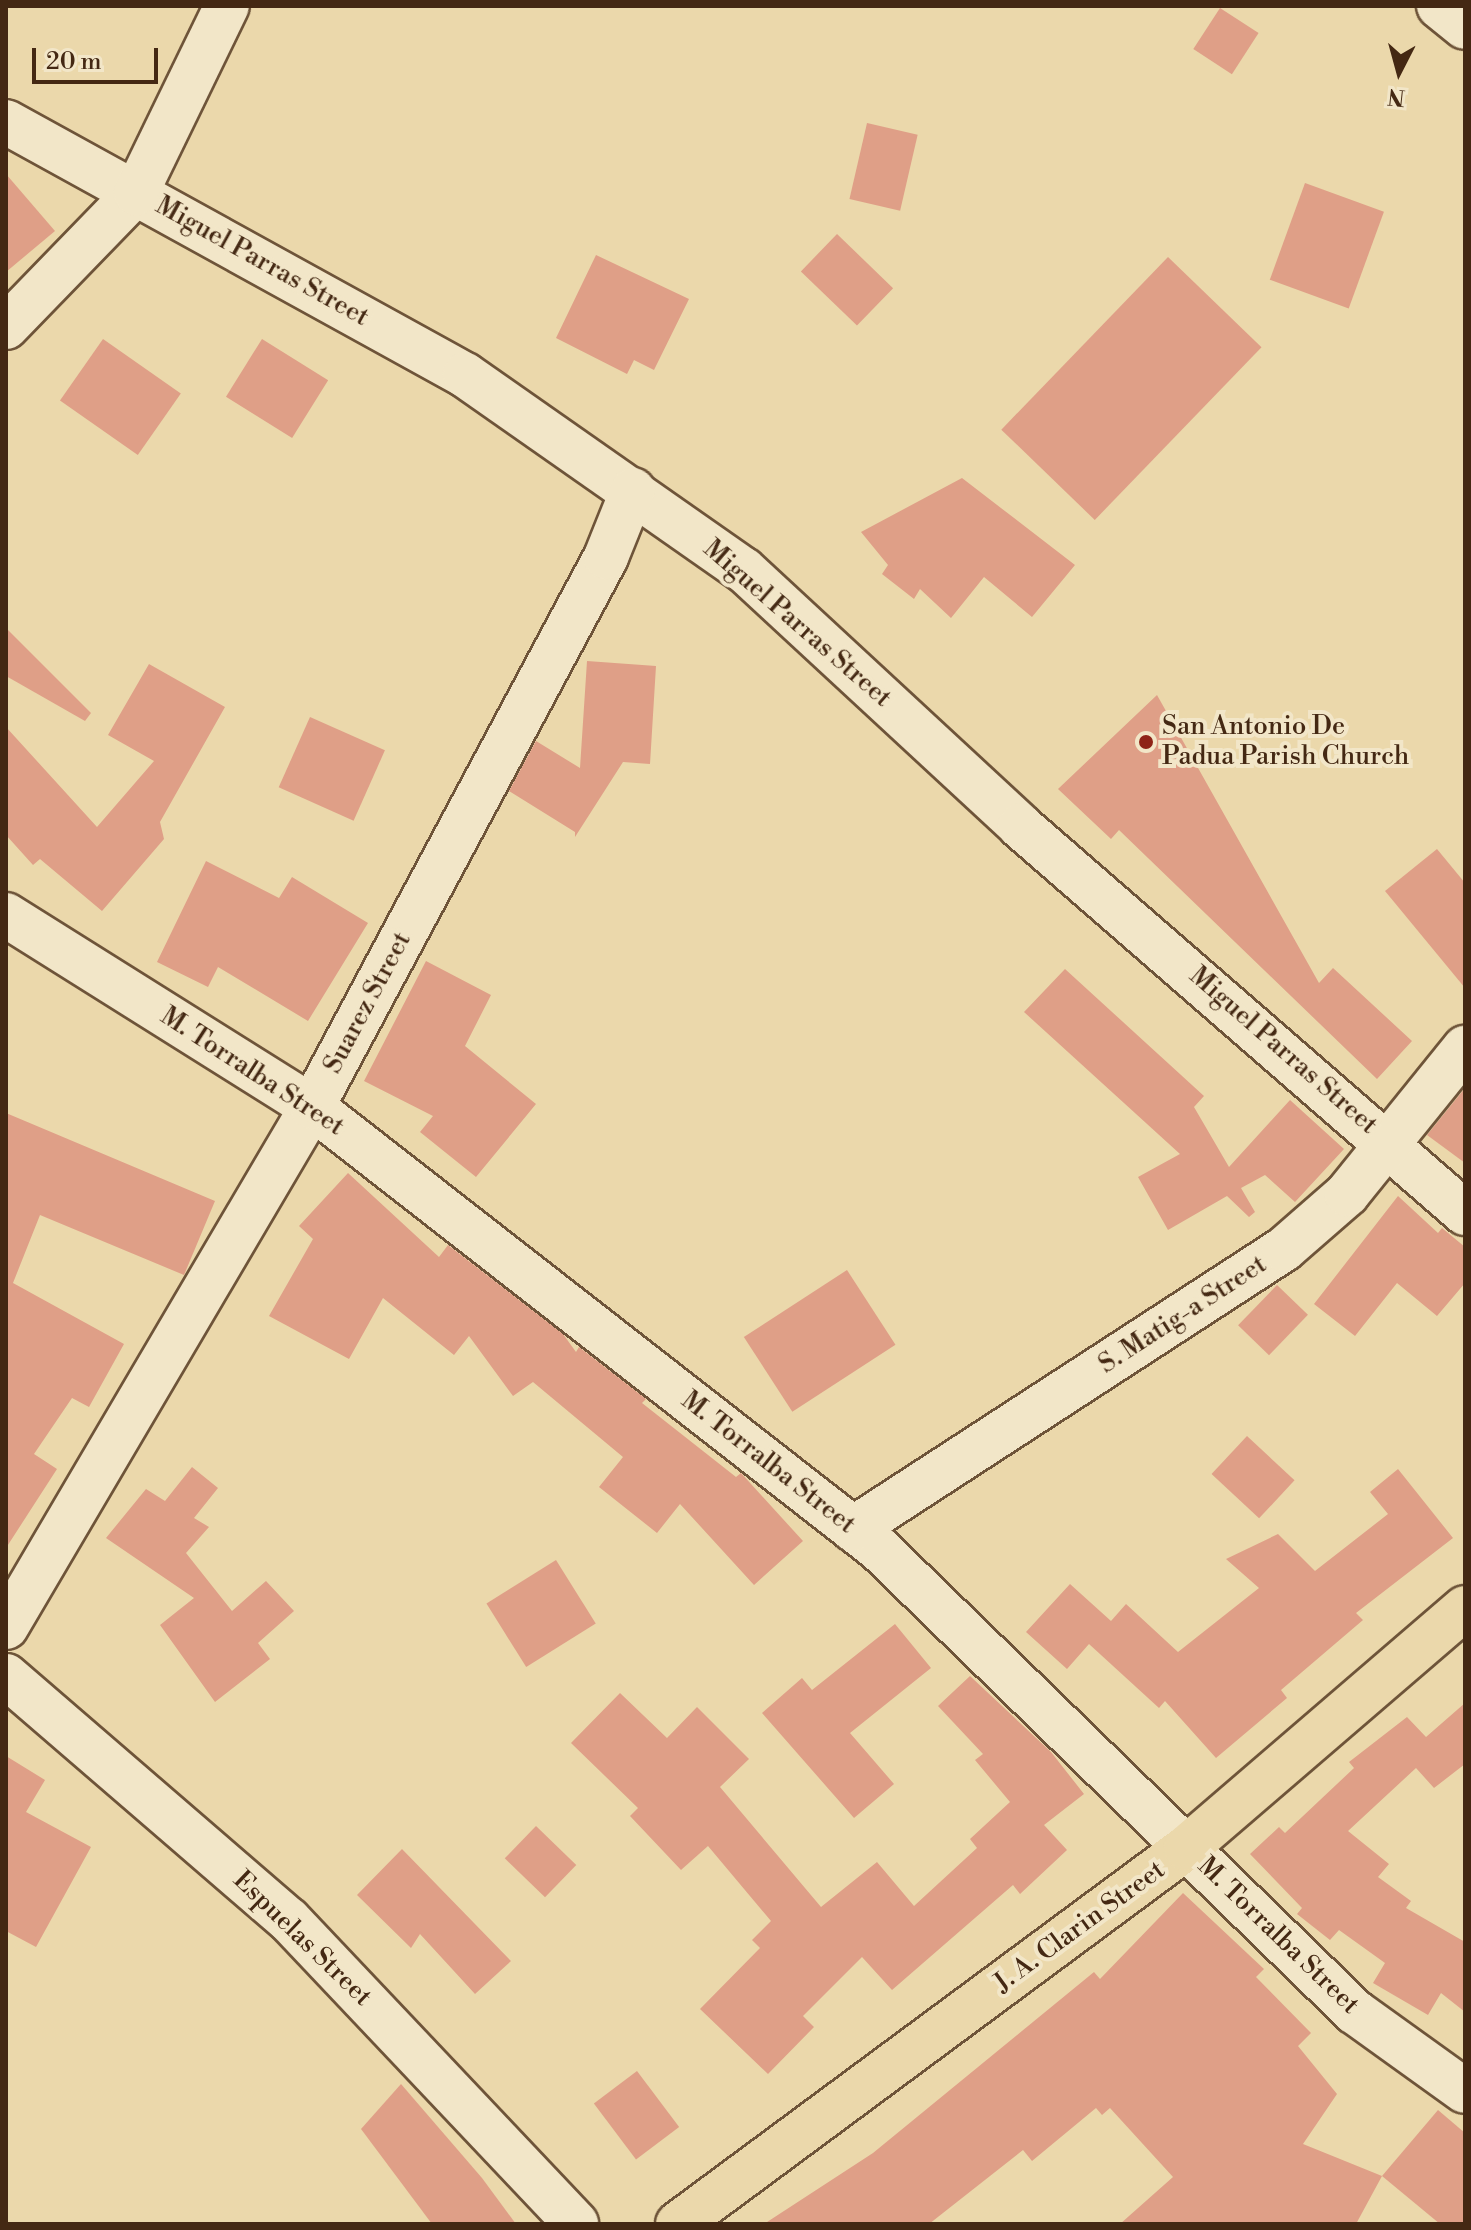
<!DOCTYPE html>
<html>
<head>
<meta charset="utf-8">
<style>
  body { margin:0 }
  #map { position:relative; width:1471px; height:2230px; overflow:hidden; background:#ebd8ab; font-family:"Libre Bodoni",serif }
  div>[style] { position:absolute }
  .building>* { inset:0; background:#df9f87; transform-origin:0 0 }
  .roads { filter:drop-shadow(2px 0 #6e5439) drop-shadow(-2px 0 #6e5439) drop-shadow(0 2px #6e5439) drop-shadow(0 -2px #6e5439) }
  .minor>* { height:44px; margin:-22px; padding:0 22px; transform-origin:22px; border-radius:22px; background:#f2e6c8 }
  .major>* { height:44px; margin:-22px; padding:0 22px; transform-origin:22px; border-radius:22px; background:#ebd8ab }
  .dots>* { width:22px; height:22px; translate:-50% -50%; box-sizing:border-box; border:4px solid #f2e6c8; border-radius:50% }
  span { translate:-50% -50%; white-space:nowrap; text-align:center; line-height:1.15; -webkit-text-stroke:8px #f2e6c8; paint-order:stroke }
  .street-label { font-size:26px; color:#442813 }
  .poi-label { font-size:26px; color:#442813 }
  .left { translate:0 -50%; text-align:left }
  .frame { position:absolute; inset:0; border:8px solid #442813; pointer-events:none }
  .north { position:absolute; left:1359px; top:32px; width:80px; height:80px; -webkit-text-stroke:6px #f2e6c8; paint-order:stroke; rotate:186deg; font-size:22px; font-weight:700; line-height:32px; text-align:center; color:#442813 }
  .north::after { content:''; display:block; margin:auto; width:28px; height:36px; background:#442813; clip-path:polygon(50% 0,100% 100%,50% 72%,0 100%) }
  .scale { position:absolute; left:32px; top:48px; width:126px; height:36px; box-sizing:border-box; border:4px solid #442813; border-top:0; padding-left:10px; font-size:24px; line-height:28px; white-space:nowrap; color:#442813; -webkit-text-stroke:6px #f2e6c8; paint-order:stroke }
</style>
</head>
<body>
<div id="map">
  <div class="building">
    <div style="left:1220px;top:8px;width:46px;height:49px;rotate:33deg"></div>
    <div style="left:867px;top:123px;width:52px;height:78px;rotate:13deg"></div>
    <div style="clip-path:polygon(6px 174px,55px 231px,6px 272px)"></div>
    <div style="left:1305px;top:183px;width:84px;height:103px;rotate:20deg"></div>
    <div style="left:837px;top:234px;width:78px;height:52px;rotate:44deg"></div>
    <div style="clip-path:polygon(596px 255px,689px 299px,654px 370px,634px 360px,627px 374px,556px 338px)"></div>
    <div style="left:1168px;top:257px;width:130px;height:240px;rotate:44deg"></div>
    <div style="left:103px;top:339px;width:95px;height:75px;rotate:35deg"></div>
    <div style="left:262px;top:339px;width:78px;height:68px;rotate:32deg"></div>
    <div style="clip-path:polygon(962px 478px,1075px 565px,1032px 617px,984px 577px,951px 618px,920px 589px,914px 599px,882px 574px,888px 565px,861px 532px)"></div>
    <div style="clip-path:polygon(6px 628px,91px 713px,85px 721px,6px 676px)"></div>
    <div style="clip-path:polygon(587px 661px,656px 666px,650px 764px,623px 762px,575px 837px,575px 832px,509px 791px,536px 741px,580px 768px)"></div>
    <div style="clip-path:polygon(149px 664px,225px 707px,160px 822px,164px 839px,102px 911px,40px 859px,33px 865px,6px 835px,6px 727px,97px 827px,154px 761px,108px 735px)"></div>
    <div style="clip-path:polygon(1157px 695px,1319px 983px,1333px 968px,1412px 1041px,1377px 1079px,1119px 830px,1111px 839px,1058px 789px)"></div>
    <div style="left:310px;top:717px;width:82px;height:77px;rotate:24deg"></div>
    <div style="clip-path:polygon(1437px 849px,1465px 883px,1465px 988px,1385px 891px)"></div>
    <div style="clip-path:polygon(206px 861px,279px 898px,292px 877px,368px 923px,308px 1021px,218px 967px,208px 987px,157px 962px)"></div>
    <div style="clip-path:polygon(426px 961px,491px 995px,465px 1046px,536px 1104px,476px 1177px,420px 1132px,433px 1116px,364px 1081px)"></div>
    <div style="clip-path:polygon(1065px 969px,1204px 1096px,1194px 1107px,1229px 1167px,1290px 1100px,1344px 1149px,1295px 1202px,1265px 1175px,1241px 1188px,1255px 1212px,1249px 1217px,1227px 1196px,1168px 1230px,1138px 1177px,1180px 1154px,1024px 1012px)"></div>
    <div style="clip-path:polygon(1465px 1088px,1465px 1163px,1427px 1135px)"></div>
    <div style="clip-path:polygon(6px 1113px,215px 1201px,184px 1275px,40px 1215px,13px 1283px,124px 1344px,89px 1407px,72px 1398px,34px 1454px,57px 1469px,6px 1548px)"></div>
    <div style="clip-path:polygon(348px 1173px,439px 1257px,448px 1245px,563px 1334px,576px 1352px,579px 1347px,646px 1399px,642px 1403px,736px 1477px,741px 1473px,803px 1541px,754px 1585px,680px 1504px,657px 1533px,599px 1487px,623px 1457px,533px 1382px,513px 1396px,469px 1336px,454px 1355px,383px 1298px,349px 1359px,269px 1316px,313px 1239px,299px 1226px)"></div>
    <div style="clip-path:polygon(1398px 1196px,1438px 1233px,1442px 1228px,1465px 1247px,1465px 1283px,1437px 1316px,1397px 1283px,1355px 1336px,1314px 1304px)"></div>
    <div style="left:847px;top:1270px;width:89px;height:123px;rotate:57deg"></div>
    <div style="left:1277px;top:1285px;width:43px;height:56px;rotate:44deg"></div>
    <div style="left:1247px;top:1436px;width:65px;height:52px;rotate:43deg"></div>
    <div style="clip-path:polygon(192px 1467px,218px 1488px,194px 1518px,209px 1527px,186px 1553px,232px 1611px,266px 1581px,294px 1611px,258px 1643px,270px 1659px,215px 1702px,160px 1625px,194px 1598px,106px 1538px,146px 1489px,165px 1501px)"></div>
    <div style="clip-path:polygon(1398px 1469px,1453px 1538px,1356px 1613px,1363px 1620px,1281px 1690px,1287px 1698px,1216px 1758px,1165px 1701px,1159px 1708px,1089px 1644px,1067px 1669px,1026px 1632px,1070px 1584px,1111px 1621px,1126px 1604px,1178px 1652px,1259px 1588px,1226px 1559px,1278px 1534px,1315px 1571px,1388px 1514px,1370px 1492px)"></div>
    <div style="left:556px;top:1560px;width:75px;height:82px;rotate:58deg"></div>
    <div style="clip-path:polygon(895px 1624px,931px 1668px,850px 1733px,894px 1784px,854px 1818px,762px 1713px,802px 1678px,812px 1690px)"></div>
    <div style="clip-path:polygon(970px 1676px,1051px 1752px,1084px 1794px,1044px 1825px,1067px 1850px,1020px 1894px,1013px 1885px,892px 1990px,862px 1957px,803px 2016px,814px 2027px,768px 2074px,700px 2009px,760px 1948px,752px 1940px,771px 1921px,708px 1846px,681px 1870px,630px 1816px,638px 1808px,571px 1743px,620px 1693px,667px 1738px,697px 1707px,749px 1759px,720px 1787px,821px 1907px,877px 1862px,914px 1906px,977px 1848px,970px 1839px,1010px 1802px,975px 1760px,983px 1754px,938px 1706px)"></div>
    <div style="clip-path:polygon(1465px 1703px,1465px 1764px,1434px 1788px,1416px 1768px,1348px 1831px,1389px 1864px,1378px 1877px,1411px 1901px,1406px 1908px,1465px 1942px,1465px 2012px,1441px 1993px,1428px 2015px,1373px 1983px,1385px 1963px,1339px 1930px,1330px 1940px,1297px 1914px,1302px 1908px,1250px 1854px,1279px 1827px,1285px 1833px,1354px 1768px,1349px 1762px,1407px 1717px,1426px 1737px)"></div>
    <div style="clip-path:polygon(6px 1756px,45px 1780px,26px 1812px,91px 1847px,36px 1947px,6px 1931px)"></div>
    <div style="left:536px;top:1826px;width:56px;height:45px;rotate:44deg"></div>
    <div style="clip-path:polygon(402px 1849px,511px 1961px,475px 1994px,420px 1934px,411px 1948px,357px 1895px)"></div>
    <div style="clip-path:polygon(1183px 1893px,1264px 1969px,1256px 1977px,1311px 2033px,1298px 2046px,1337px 2094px,1303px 2144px,1382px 2176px,1356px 2224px,1120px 2224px,1173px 2177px,1110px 2108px,1102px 2115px,1096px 2108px,1032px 2161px,1023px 2150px,929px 2224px,764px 2224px,873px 2153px,1094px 1972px,1100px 1979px)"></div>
    <div style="left:637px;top:2071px;width:70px;height:54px;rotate:53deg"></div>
    <div style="clip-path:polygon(401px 2084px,482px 2178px,516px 2224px,432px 2224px,361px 2129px)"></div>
    <div style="clip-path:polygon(1438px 2110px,1465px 2133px,1465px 2224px,1440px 2224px,1382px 2176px)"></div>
  </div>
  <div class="roads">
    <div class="minor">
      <div style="left:1439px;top:6px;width:33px;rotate:39deg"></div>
      <div style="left:6px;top:122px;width:524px;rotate:28.86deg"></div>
      <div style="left:465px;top:375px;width:340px;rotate:35deg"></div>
      <div style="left:744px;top:570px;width:376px;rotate:42.8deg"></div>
      <div style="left:1020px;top:826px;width:590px;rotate:41.01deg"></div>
      <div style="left:6px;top:327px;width:187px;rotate:-45.9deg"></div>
      <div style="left:136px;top:193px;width:208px;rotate:-64.1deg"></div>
      <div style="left:6px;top:915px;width:361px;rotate:32.1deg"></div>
      <div style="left:312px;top:1107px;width:719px;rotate:37.94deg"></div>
      <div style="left:879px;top:1549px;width:664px;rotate:44.21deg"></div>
      <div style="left:1355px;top:2012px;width:135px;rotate:35.7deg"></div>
      <div style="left:853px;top:1529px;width:514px;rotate:-33.01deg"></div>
      <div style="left:1284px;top:1249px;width:84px;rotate:-41.1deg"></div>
      <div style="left:1347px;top:1194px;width:188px;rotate:-51.1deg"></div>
      <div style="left:6px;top:1627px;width:603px;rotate:-59.52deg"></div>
      <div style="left:312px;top:1107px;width:624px;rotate:-61.87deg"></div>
      <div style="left:606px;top:557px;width:72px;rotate:-68.1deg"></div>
      <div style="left:6px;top:1676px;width:374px;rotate:40.8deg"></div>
      <div style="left:289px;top:1920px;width:418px;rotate:46.6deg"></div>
    </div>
    <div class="major">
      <div style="left:678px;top:2224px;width:632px;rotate:-36.51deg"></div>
      <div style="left:1186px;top:1848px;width:368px;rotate:-40.7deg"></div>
    </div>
  </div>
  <div class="dots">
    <div style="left:1146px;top:742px;background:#8f2418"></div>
  </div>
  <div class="street-label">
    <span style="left:262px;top:262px;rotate:29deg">Miguel Parras Street</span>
    <span style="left:797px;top:624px;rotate:41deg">Miguel Parras Street</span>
    <span style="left:368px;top:1003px;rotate:-62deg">Suarez Street</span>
    <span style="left:1283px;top:1051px;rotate:41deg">Miguel Parras Street</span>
    <span style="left:252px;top:1072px;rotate:33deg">M. Torralba Street</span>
    <span style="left:1183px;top:1315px;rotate:-33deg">S. Matig-a Street</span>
    <span style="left:768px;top:1463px;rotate:38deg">M. Torralba Street</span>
    <span style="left:1080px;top:1927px;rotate:-36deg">J. A. Clarin Street</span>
    <span style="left:1278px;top:1936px;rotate:44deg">M. Torralba Street</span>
    <span style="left:302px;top:1939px;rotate:44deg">Espuelas Street</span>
  </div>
  <div class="poi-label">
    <span class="left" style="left:1162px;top:742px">San Antonio De<br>Padua Parish Church</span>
  </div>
  <div class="frame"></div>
  <div class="north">N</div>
  <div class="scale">20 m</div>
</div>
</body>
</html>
